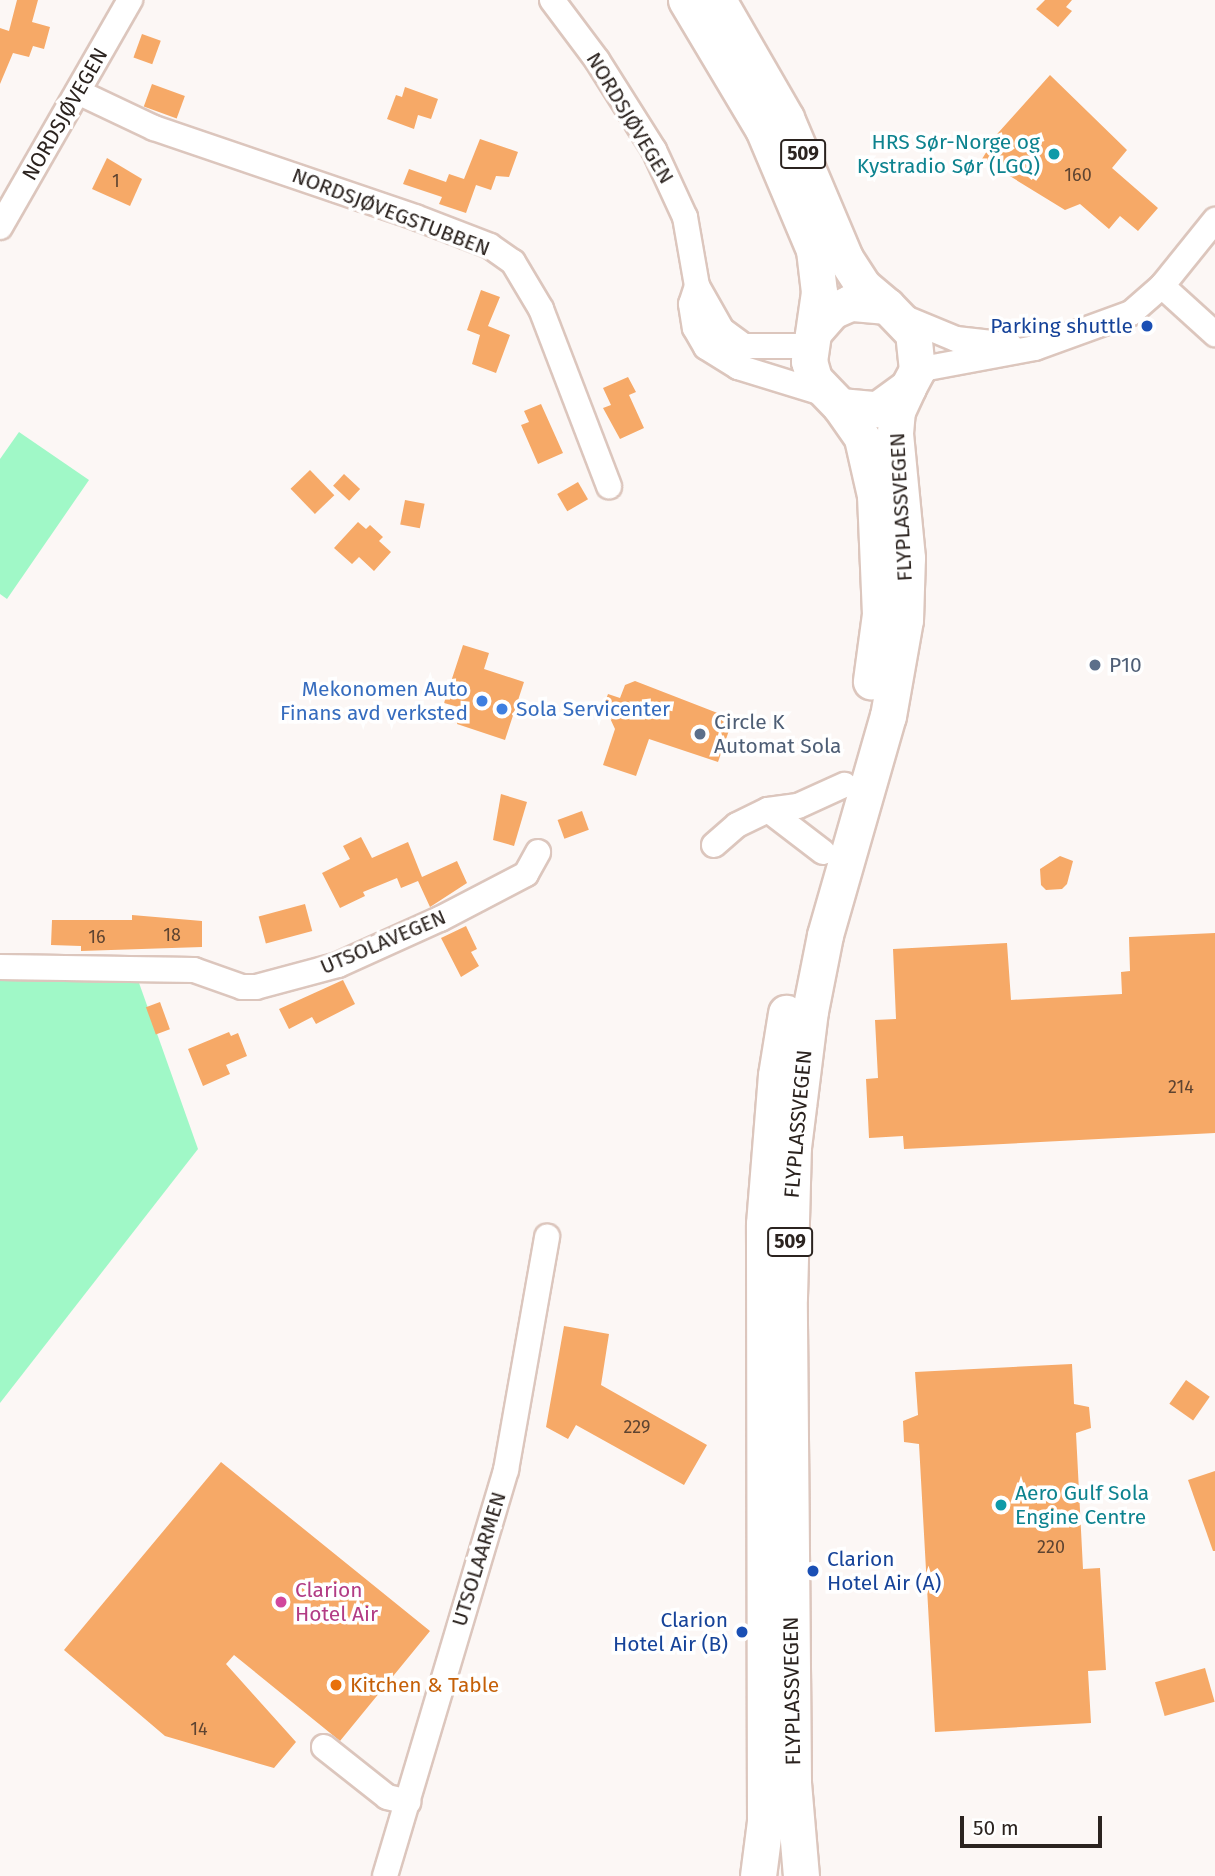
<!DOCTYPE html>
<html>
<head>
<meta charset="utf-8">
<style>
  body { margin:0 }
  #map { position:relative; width:1215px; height:1876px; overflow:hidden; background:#fcf7f5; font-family:"Fira Sans",sans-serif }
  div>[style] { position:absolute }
  .green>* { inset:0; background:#a0f8c7 }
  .building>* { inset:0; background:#f6a967; transform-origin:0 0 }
  .roads { filter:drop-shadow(2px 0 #dcc6bd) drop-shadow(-2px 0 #dcc6bd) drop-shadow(0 2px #dcc6bd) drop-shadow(0 -2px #dcc6bd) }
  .minor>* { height:24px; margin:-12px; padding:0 12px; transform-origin:12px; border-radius:12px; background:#fff }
  .highway>* { height:35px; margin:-17.5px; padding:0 17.5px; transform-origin:17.5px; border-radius:17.5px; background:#fff }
  .dots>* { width:19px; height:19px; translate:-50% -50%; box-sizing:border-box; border:4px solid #fff; border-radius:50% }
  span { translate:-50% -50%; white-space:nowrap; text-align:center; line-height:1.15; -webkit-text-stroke:7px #fff; paint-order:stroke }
  .number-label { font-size:18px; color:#5e4431 }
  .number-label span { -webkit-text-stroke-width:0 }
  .shield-label span { padding:2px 5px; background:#fff; border:2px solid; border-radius:5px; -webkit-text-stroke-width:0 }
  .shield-label { font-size:19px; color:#2b231f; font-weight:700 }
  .street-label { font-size:21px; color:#2b231f }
  .culture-label { font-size:21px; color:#0d838f }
  .right { translate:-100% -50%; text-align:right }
  .left { translate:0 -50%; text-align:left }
  .transit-label { font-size:21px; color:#164399 }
  .service-label { font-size:21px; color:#4e5e75 }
  .shop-label { font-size:21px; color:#366cbe }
  .hotel-label { font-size:21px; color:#b23c85 }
  .food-label { font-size:21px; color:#c56008 }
  .scale { position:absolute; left:960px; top:1816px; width:142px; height:32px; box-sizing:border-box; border:4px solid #2b231f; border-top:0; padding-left:9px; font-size:21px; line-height:24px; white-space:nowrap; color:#2b231f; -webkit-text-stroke:5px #fff; paint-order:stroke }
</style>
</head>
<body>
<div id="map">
  <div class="green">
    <div style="clip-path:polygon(19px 432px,89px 480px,7px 599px,0 594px,0 459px)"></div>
    <div style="clip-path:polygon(0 977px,138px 980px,198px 1149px,0 1403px)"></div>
  </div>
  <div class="building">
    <div style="clip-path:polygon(17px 0,38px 0,32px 22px,50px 27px,44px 49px,33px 46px,29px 57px,13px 53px,0 84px,0 28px,9px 31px)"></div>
    <div style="clip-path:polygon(1045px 0,1072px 0,1066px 7px,1072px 11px,1058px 27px,1036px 9px)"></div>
    <div style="left:142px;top:34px;width:20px;height:25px;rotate:20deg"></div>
    <div style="clip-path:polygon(1050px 75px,1127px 150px,1112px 168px,1158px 208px,1138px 231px,1120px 216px,1109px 229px,1080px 204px,1065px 210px,982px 159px,998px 133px)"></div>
    <div style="left:152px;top:84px;width:35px;height:24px;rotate:20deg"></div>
    <div style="clip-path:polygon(405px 87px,438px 99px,431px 119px,418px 115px,414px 129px,387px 119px,396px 95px,402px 97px)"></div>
    <div style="clip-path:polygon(480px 139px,518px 152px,509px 177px,496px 176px,491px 190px,476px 185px,466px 213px,439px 204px,442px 197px,403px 184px,409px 169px,446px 182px,449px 174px,464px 179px)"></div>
    <div style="clip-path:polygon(107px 158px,142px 179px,130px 206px,92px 189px)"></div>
    <div style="clip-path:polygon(481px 290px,500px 297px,488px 326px,510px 335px,496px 373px,472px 364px,480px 335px,467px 330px)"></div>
    <div style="clip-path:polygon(628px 377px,636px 392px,629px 395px,644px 428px,620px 439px,603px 408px,611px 405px,603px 388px)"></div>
    <div style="clip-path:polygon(541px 404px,563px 453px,538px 464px,521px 425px,529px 422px,524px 411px)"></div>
    <div style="left:310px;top:470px;width:35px;height:27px;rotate:46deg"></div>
    <div style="left:344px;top:474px;width:22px;height:16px;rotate:43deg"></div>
    <div style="left:578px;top:482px;width:20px;height:24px;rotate:60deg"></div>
    <div style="left:405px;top:500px;width:20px;height:25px;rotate:11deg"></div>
    <div style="clip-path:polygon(358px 522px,366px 529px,370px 525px,383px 537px,379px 541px,391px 552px,374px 571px,359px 557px,352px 564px,334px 548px)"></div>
    <div style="clip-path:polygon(463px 645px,489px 653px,484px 669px,524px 682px,505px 740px,457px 724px,462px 708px,444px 703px)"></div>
    <div style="clip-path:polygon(635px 681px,733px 719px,718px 762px,649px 739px,636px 776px,603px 765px,615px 729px,609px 716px,601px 713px,608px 694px,620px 698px,625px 685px)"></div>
    <div style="clip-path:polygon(501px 794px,527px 802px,514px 846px,493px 840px)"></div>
    <div style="left:582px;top:811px;width:20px;height:26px;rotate:70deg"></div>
    <div style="clip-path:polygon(361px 837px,372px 858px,408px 842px,422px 877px,457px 861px,467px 883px,430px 907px,418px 881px,401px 888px,397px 878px,363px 892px,365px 896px,340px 908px,322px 873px,350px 859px,343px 846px)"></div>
    <div style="clip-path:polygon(1060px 856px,1073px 861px,1067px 884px,1062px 889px,1046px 890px,1041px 885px,1040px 869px)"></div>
    <div style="left:305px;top:904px;width:28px;height:48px;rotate:75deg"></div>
    <div style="clip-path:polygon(132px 915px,202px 921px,202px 947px,81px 951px,81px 946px,51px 945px,52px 920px,132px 920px)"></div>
    <div style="clip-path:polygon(466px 926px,477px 949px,471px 952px,479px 966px,461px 977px,441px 938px)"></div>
    <div style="clip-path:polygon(1215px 933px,1215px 1133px,904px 1149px,903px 1136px,869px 1138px,866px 1079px,878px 1078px,875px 1020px,896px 1019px,893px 949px,1007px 943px,1011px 1000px,1122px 994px,1121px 972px,1130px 971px,1129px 937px)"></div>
    <div style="clip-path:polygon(343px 980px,355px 1004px,316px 1024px,312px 1017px,289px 1029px,279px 1009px)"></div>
    <div style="left:160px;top:1002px;width:29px;height:15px;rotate:70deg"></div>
    <div style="clip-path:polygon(229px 1032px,231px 1036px,238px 1033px,247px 1056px,226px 1065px,230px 1074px,203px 1086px,188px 1049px)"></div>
    <div style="clip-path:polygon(564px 1326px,609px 1334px,601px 1385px,707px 1445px,684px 1485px,576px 1425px,568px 1439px,546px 1427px)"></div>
    <div style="clip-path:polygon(1072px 1364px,1074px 1404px,1089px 1407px,1091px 1428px,1076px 1433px,1083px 1569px,1100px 1568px,1106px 1670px,1088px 1671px,1091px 1723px,935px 1732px,919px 1444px,904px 1442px,903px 1421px,918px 1415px,915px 1372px)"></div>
    <div style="left:1186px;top:1380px;width:29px;height:29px;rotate:35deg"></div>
    <div style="clip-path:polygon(221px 1462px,430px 1631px,340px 1741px,234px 1655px,226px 1664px,296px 1742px,274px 1768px,165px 1736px,64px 1650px)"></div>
    <div style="clip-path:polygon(1215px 1471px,1215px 1551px,1213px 1551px,1188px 1480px)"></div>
    <div style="left:1205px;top:1668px;width:35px;height:52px;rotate:74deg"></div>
  </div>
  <div class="roads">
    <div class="minor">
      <div style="left:552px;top:0;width:75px;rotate:53.1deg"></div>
      <div style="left:597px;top:60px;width:107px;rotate:57.7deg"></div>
      <div style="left:654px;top:150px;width:74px;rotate:65.2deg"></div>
      <div style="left:685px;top:217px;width:70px;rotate:80.1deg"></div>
      <div style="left:697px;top:286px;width:51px;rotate:60.4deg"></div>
      <div style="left:722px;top:330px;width:27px;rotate:36deg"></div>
      <div style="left:744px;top:346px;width:67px"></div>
      <div style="left:78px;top:92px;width:84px;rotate:25.3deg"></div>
      <div style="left:154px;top:128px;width:276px;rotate:18.8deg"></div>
      <div style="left:415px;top:217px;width:80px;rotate:21.1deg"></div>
      <div style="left:490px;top:246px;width:28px;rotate:35deg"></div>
      <div style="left:513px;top:262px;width:55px;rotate:59.2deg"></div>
      <div style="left:541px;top:309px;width:190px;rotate:69deg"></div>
      <div style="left:0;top:227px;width:262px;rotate:-60.2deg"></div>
      <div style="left:697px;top:286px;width:19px;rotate:108deg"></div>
      <div style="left:691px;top:304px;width:24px;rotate:81deg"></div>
      <div style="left:695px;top:328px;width:22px;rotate:60deg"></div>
      <div style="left:706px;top:347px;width:38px;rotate:32deg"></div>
      <div style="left:738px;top:367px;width:91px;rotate:17.2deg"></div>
      <div style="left:1162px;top:286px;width:72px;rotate:42.2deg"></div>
      <div style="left:903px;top:317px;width:57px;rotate:22.5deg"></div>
      <div style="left:956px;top:339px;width:54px;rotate:6.3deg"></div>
      <div style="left:917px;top:370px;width:120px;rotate:-10.6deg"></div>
      <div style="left:1035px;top:348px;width:102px;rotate:-20deg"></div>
      <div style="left:1131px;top:313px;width:41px;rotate:-41.1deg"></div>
      <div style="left:1162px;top:286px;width:85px;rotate:-51.2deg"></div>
      <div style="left:714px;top:845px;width:30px;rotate:-41deg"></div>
      <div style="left:737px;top:825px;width:34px;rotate:-26deg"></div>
      <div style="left:823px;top:852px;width:69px;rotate:-142.6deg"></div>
      <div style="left:768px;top:810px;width:30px;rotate:-8deg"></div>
      <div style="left:798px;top:806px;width:51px;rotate:-24.5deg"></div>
      <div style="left:0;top:967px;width:194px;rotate:0.9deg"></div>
      <div style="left:194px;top:970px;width:51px;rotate:19.5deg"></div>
      <div style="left:242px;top:987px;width:14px"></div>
      <div style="left:256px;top:987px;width:85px;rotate:-15deg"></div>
      <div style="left:338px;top:965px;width:112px;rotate:-24.3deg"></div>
      <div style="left:440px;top:919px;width:97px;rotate:-27.6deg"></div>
      <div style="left:526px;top:874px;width:25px;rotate:-61deg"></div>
      <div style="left:324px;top:1747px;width:80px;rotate:38.4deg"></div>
      <div style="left:387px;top:1797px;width:22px;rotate:13deg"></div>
      <div style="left:385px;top:1876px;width:424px;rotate:-73.4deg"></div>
      <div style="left:506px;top:1470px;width:237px;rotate:-80deg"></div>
    </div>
    <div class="highway">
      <div style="left:686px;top:0;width:150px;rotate:59.2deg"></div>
      <div style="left:763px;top:129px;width:131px;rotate:67.1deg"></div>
      <div style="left:814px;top:250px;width:42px;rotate:83.2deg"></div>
      <div style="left:819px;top:292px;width:70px;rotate:98.2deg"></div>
      <div style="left:809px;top:361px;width:19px;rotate:74deg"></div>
      <div style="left:814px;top:379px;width:37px;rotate:46deg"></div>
      <div style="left:840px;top:406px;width:38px;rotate:5deg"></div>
      <div style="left:878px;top:409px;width:37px;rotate:-36deg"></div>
      <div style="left:908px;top:387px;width:19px;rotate:-62deg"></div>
      <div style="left:917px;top:370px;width:37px;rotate:-96deg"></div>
      <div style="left:913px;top:333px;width:37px;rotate:-134deg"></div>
      <div style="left:887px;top:306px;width:37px;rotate:-175deg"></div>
      <div style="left:850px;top:303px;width:20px;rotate:156deg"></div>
      <div style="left:832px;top:311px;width:28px;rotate:131deg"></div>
      <div style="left:718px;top:0;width:136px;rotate:60deg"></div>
      <div style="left:786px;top:118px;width:152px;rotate:67.1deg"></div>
      <div style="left:845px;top:258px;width:33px;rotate:57deg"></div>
      <div style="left:863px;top:286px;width:31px;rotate:40deg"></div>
      <div style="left:840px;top:406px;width:39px;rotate:55deg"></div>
      <div style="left:862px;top:438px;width:58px;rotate:77.2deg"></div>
      <div style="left:875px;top:495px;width:119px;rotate:87.6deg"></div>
      <div style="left:880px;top:614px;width:68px;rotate:97.7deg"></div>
      <div style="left:758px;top:1876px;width:55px;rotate:-82.7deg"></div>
      <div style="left:765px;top:1821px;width:597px;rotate:-90.1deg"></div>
      <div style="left:764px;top:1224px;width:149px;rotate:-85.4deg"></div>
      <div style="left:776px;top:1075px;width:63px;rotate:-80.8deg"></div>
      <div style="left:801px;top:1876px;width:94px;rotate:-94.9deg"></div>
      <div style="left:793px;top:1782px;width:485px;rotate:-90.5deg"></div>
      <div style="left:789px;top:1297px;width:150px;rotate:-88.5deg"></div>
      <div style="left:793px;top:1147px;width:137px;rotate:-82.9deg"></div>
      <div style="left:810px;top:1011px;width:77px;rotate:-78.8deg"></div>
      <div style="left:825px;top:935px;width:228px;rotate:-74deg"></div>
      <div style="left:888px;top:716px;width:97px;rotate:-80deg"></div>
      <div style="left:905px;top:620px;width:62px;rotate:-88.2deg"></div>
      <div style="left:907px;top:558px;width:126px;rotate:-95.5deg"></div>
      <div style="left:895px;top:433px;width:22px;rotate:-85deg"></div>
      <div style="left:897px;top:411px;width:26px;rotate:-65deg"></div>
    </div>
  </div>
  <div class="dots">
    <div style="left:1054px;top:154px;background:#0f9aa8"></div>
    <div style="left:1147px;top:326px;background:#1a4fb4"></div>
    <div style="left:1095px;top:665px;background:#5c6f8a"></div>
    <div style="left:482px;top:701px;background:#3f7fe0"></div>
    <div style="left:502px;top:709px;background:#3f7fe0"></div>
    <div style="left:700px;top:734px;background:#5c6f8a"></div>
    <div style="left:1001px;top:1505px;background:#0f9aa8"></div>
    <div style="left:813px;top:1571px;background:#1a4fb4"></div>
    <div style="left:281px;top:1602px;background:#d1479c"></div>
    <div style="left:742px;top:1632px;background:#1a4fb4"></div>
    <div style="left:336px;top:1685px;background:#e8710a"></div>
  </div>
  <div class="number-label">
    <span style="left:1078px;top:175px">160</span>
    <span style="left:116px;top:181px">1</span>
    <span style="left:172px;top:935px">18</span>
    <span style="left:97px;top:937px">16</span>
    <span style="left:1181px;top:1087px">214</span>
    <span style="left:637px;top:1427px">229</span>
    <span style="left:1051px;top:1547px">220</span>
    <span style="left:199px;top:1729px">14</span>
  </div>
  <div class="shield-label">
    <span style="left:803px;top:154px">509</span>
    <span style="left:790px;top:1242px">509</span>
  </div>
  <div class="street-label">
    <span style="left:65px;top:114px;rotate:-60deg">NORDSJØVEGEN</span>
    <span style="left:630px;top:118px;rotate:59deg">NORDSJØVEGEN</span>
    <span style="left:391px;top:212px;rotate:21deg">NORDSJØVEGSTUBBEN</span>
    <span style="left:901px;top:507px;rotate:-93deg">FLYPLASSVEGEN</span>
    <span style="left:383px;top:942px;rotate:-23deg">UTSOLAVEGEN</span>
    <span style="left:798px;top:1124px;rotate:-85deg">FLYPLASSVEGEN</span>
    <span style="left:479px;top:1559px;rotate:-73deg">UTSOLAARMEN</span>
    <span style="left:792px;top:1691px;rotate:-91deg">FLYPLASSVEGEN</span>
  </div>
  <div class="culture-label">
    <span class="right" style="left:1040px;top:154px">HRS Sør-Norge og<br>Kystradio Sør (LGQ)</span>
    <span class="left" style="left:1015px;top:1505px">Aero Gulf Sola<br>Engine Centre</span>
  </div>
  <div class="transit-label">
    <span class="right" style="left:1133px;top:326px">Parking shuttle</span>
    <span class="left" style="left:827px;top:1571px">Clarion<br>Hotel Air (A)</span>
    <span class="right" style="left:728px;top:1632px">Clarion<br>Hotel Air (B)</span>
  </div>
  <div class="service-label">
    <span class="left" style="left:1109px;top:665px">P10</span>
    <span class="left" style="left:714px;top:734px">Circle K<br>Automat Sola</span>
  </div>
  <div class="shop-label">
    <span class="right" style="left:468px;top:701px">Mekonomen Auto<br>Finans avd verksted</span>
    <span class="left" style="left:516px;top:709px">Sola Servicenter</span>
  </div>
  <div class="hotel-label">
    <span class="left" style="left:295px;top:1602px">Clarion<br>Hotel Air</span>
  </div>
  <div class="food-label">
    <span class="left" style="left:350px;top:1685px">Kitchen &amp; Table</span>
  </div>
  <div class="scale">50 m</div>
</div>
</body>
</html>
